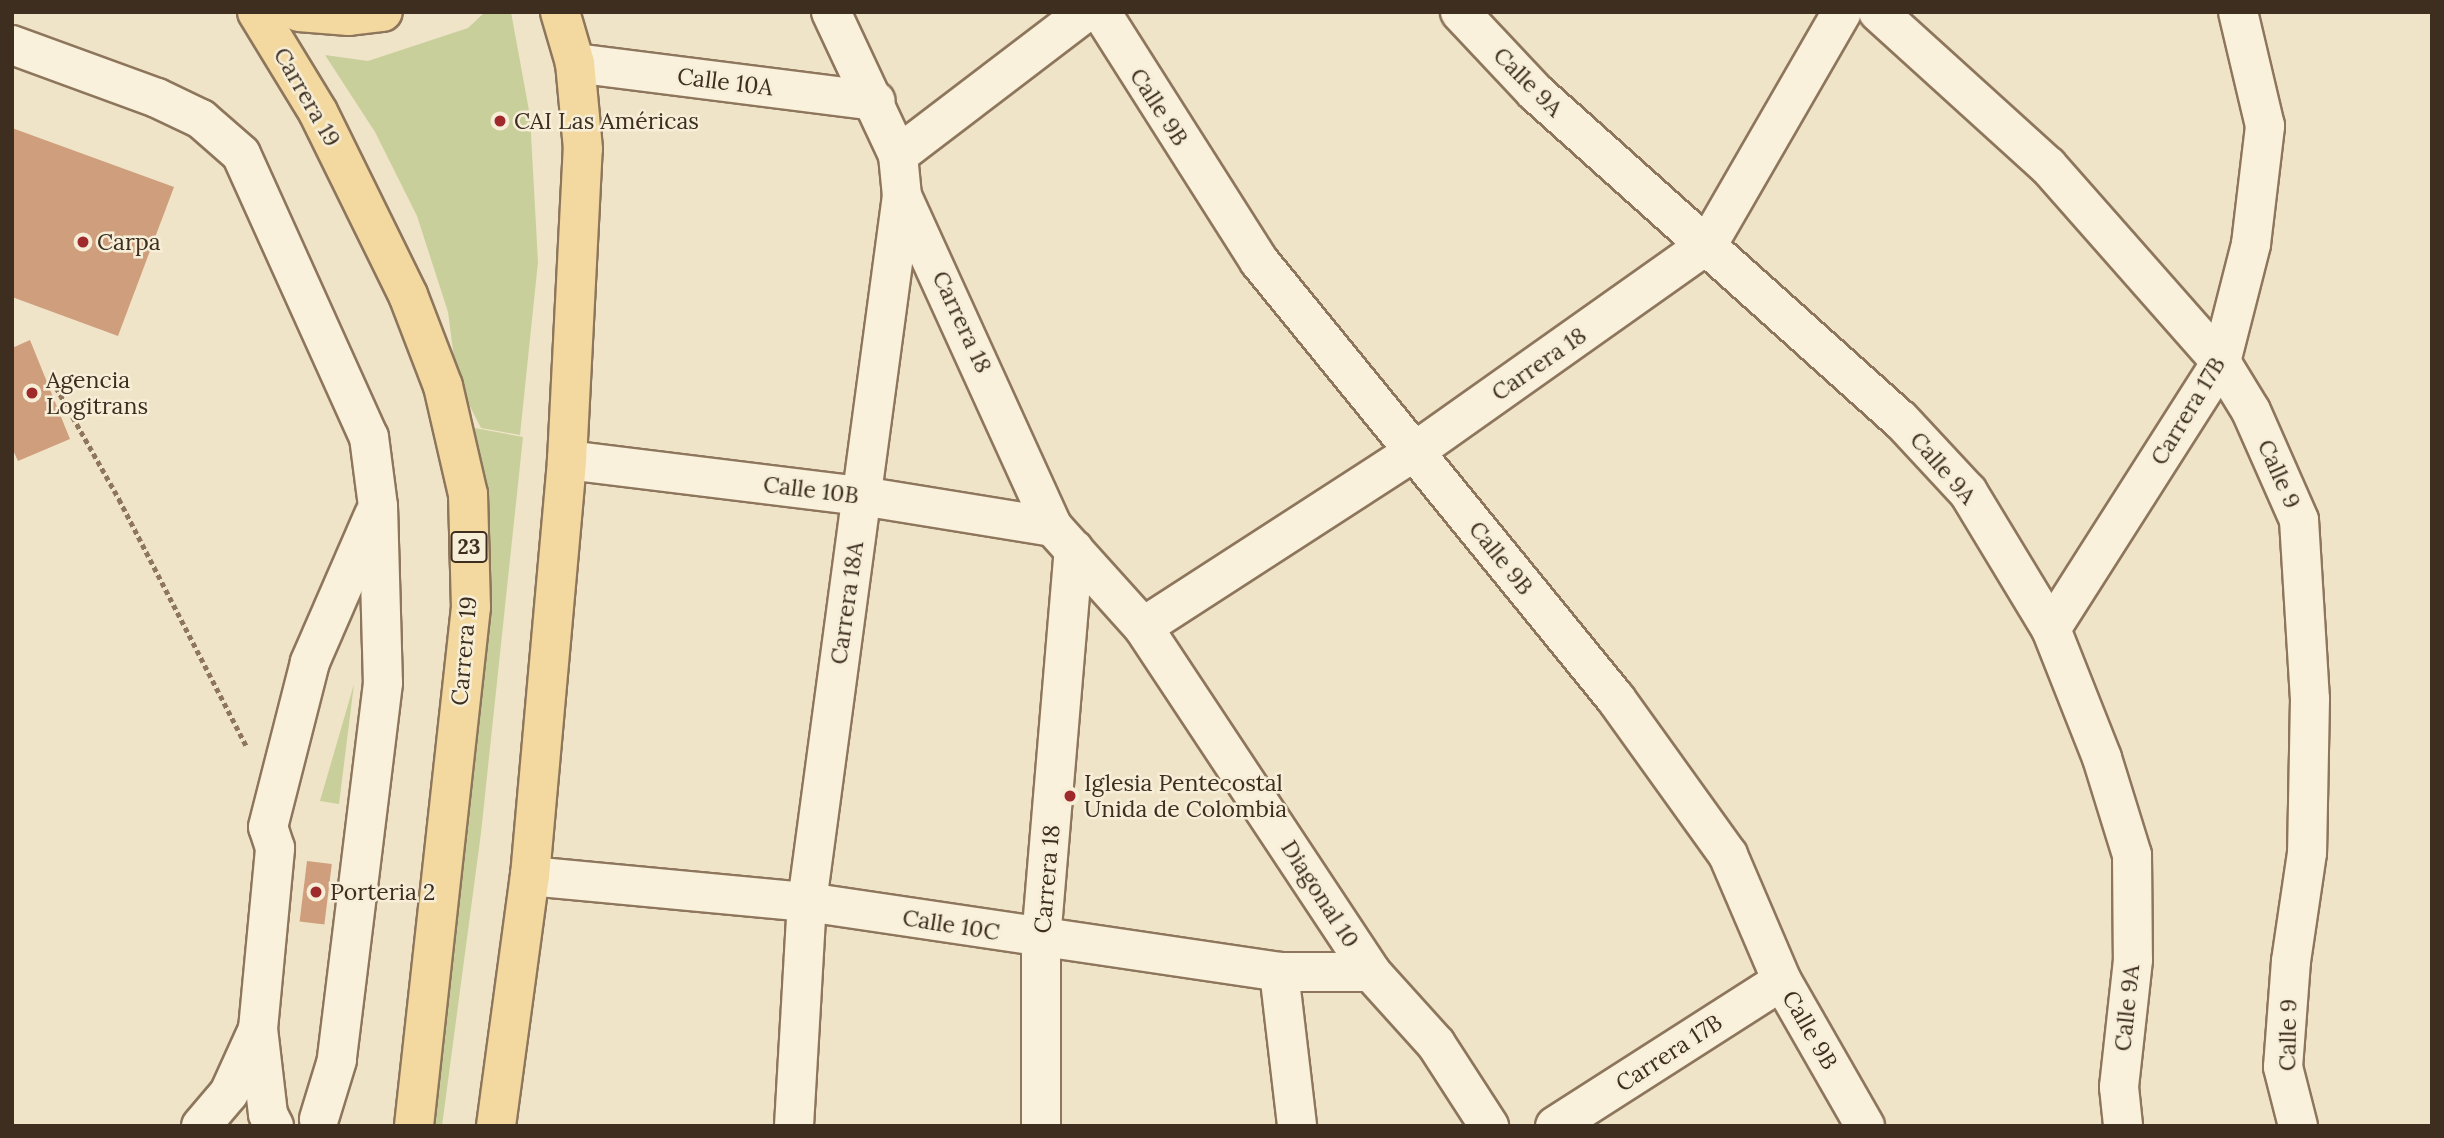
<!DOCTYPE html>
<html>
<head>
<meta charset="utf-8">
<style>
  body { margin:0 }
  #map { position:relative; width:2444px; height:1138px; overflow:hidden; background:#f0e4c8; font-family:Lora,serif }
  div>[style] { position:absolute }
  .green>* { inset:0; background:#c9cf9b }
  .building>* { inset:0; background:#cf9f7d; transform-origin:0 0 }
  .path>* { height:4.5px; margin-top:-2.25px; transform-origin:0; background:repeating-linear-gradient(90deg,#8d765c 0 5px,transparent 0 8.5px) }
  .roads { filter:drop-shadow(2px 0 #8d765c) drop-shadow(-2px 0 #8d765c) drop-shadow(0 2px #8d765c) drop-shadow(0 -2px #8d765c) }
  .minor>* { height:38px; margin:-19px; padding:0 19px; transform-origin:19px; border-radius:19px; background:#faf1dc }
  .major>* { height:38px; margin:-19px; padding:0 19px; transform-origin:19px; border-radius:19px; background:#f3d9a0 }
  .dots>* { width:19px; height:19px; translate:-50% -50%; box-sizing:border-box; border:4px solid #f7eed8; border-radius:50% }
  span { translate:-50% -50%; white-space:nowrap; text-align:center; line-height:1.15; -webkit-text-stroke:5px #f7eed8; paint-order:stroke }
  .shield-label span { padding:2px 5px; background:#f7eed8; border:2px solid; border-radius:5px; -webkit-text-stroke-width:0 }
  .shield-label { font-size:21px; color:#3d2e20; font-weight:700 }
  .street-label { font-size:23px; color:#3d2e20 }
  .poi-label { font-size:23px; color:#3d2e20 }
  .left { translate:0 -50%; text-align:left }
  .frame { position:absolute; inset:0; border:14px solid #3d2e20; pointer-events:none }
</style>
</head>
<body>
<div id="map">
  <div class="green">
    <div style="clip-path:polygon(485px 12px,511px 12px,530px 116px,538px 262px,520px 435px,481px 428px,457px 381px,448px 312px,417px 216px,375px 132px,325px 55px,368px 61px,468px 28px)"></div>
    <div style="clip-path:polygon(469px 427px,523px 437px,481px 833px,442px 1126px,434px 1126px,491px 607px,488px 492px)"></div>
    <div style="clip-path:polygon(354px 684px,339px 804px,320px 801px)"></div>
  </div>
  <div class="building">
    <div style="clip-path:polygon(12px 128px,174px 187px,118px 336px,12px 297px)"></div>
    <div style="clip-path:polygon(30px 340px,70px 439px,18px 461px,12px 448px,12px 348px)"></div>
    <div style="left:307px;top:861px;width:25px;height:61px;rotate:7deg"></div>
  </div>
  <div class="path">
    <div style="left:56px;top:387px;width:129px;rotate:60.6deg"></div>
    <div style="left:119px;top:499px;width:279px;rotate:62.7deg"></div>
  </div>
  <div class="roads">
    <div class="minor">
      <div style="left:1101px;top:12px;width:295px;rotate:57.6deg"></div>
      <div style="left:1259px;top:261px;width:565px;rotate:50.82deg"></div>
      <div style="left:1616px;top:699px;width:192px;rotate:54.3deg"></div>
      <div style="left:1728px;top:855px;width:137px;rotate:66.8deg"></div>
      <div style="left:1782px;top:981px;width:167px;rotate:60.2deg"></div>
      <div style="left:1460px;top:12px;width:110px;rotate:46.8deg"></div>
      <div style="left:1535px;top:92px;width:491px;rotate:41.9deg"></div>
      <div style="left:1901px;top:420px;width:98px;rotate:47.1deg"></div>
      <div style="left:1968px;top:492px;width:160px;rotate:58.8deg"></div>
      <div style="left:2051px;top:629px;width:139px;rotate:68.4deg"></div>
      <div style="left:2102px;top:758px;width:102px;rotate:72.8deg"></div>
      <div style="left:2132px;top:855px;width:105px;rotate:89.5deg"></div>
      <div style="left:2133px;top:960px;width:128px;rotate:96.3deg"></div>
      <div style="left:2119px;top:1087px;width:39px;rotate:84deg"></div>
      <div style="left:1878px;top:12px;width:229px;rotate:42.2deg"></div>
      <div style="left:2048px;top:166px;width:261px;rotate:48.6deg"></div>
      <div style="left:2221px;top:362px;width:57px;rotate:58.5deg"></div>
      <div style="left:2251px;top:411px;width:119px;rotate:66.2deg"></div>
      <div style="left:2299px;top:520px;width:179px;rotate:86.5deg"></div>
      <div style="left:2310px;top:699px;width:154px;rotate:91.1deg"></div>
      <div style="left:2307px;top:853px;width:109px;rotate:98.4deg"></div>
      <div style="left:2291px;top:961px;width:106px;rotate:94.3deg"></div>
      <div style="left:2283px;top:1067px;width:61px;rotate:75.7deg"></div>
      <div style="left:12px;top:45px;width:154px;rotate:20.1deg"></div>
      <div style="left:157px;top:98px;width:49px;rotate:25.5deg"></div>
      <div style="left:201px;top:119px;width:53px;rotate:41.2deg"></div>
      <div style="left:241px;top:154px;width:311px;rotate:65.7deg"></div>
      <div style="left:369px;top:437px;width:70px;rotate:82.6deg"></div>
      <div style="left:378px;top:506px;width:177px;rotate:88.4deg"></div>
      <div style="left:383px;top:683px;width:380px;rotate:97deg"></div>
      <div style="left:337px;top:1060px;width:62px;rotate:107deg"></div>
      <div style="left:575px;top:63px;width:303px;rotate:7.2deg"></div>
      <div style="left:898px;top:155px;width:236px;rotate:-37.3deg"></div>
      <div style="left:902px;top:196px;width:364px;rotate:65.5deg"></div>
      <div style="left:1053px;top:527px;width:135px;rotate:48deg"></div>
      <div style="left:1143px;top:627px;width:414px;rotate:56.5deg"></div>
      <div style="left:1371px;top:972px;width:97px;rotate:47.9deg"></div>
      <div style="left:1436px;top:1044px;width:98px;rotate:57.1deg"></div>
      <div style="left:567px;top:460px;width:297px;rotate:7deg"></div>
      <div style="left:862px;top:496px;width:193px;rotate:9.2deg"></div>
      <div style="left:1143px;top:627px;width:323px;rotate:-32.9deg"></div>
      <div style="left:1414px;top:452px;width:360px;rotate:-35.3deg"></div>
      <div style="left:1708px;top:244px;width:268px;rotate:-60deg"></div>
      <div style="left:2051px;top:629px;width:317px;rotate:-57.5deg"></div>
      <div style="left:2221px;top:362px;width:122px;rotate:-75.7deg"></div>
      <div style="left:2251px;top:244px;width:119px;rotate:-83.2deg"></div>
      <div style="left:2265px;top:126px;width:117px;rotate:-103.3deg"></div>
      <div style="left:530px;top:876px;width:278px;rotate:5.4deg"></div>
      <div style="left:807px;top:902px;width:477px;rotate:8.4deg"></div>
      <div style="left:1279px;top:972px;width:92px"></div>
      <div style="left:1279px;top:972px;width:155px;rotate:83.3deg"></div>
      <div style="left:201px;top:1126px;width:43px;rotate:-49.7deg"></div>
      <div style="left:229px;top:1093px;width:70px;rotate:-65.6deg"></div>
      <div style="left:274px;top:1126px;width:13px;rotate:-117deg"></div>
      <div style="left:268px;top:1114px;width:86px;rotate:-96.7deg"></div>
      <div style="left:258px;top:1029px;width:182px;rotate:-84.6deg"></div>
      <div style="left:275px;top:848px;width:22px;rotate:-108deg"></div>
      <div style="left:268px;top:827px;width:170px;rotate:-75.7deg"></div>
      <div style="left:310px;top:662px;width:160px;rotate:-66.5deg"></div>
      <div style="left:794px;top:1126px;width:224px;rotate:-86.7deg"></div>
      <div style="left:807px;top:902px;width:712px;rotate:-82.34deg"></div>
      <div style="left:902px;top:196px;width:41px;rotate:-95.6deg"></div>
      <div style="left:898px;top:155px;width:158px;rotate:-115.1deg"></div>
      <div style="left:1041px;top:1126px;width:186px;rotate:-90deg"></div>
      <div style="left:1041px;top:940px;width:392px;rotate:-85.2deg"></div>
      <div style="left:1555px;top:1126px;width:269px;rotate:-32.6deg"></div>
    </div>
    <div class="major">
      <div style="left:257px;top:12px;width:117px;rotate:58.6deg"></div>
      <div style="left:318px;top:112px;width:204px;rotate:63.8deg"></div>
      <div style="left:408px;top:295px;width:97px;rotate:69deg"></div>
      <div style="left:443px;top:386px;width:111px;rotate:77deg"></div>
      <div style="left:468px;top:494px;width:113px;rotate:88.5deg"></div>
      <div style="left:471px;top:607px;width:522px;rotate:96.27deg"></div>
      <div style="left:299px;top:12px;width:50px;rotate:4.6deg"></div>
      <div style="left:349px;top:16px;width:34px;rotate:-7deg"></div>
      <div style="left:496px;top:1126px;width:252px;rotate:-82.3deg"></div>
      <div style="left:530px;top:876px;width:418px;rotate:-84.9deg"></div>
      <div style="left:567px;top:460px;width:311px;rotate:-87.1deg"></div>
      <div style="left:583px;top:149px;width:86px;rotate:-95.3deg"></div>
      <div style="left:575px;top:63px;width:53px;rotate:-106.4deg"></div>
    </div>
  </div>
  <div class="dots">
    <div style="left:500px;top:121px;background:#9e2a2b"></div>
    <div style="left:83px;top:242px;background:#9e2a2b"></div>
    <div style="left:32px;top:393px;background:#9e2a2b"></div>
    <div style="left:1070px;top:796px;background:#9e2a2b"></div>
    <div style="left:316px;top:892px;background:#9e2a2b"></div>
  </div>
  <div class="shield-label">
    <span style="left:469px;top:547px">23</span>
  </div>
  <div class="street-label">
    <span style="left:725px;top:82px;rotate:7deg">Calle 10A</span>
    <span style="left:1528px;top:82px;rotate:45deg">Calle 9A</span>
    <span style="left:307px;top:97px;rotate:60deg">Carrera 19</span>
    <span style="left:1159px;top:107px;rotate:57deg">Calle 9B</span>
    <span style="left:962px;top:322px;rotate:65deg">Carrera 18</span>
    <span style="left:1539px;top:364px;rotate:-35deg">Carrera 18</span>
    <span style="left:2188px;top:411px;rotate:-59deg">Carrera 17B</span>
    <span style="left:1943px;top:468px;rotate:49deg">Calle 9A</span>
    <span style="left:2279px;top:474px;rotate:66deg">Calle 9</span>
    <span style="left:811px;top:490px;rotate:7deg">Calle 10B</span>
    <span style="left:1501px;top:558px;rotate:51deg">Calle 9B</span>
    <span style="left:847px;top:603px;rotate:-82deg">Carrera 18A</span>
    <span style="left:464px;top:651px;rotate:-85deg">Carrera 19</span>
    <span style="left:1047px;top:879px;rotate:-85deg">Carrera 18</span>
    <span style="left:1320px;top:894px;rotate:57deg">Diagonal 10</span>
    <span style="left:951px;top:925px;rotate:9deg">Calle 10C</span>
    <span style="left:2127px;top:1008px;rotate:-84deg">Calle 9A</span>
    <span style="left:1810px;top:1030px;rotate:60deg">Calle 9B</span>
    <span style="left:2288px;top:1035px;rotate:-89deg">Calle 9</span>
    <span style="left:1669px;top:1053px;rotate:-33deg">Carrera 17B</span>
  </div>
  <div class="poi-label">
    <span class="left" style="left:514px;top:121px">CAI Las Américas</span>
    <span class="left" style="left:97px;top:242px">Carpa</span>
    <span class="left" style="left:46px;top:393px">Agencia<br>Logitrans</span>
    <span class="left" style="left:1084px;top:796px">Iglesia Pentecostal<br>Unida de Colombia</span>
    <span class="left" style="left:330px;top:892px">Porteria 2</span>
  </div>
  <div class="frame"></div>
</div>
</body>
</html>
